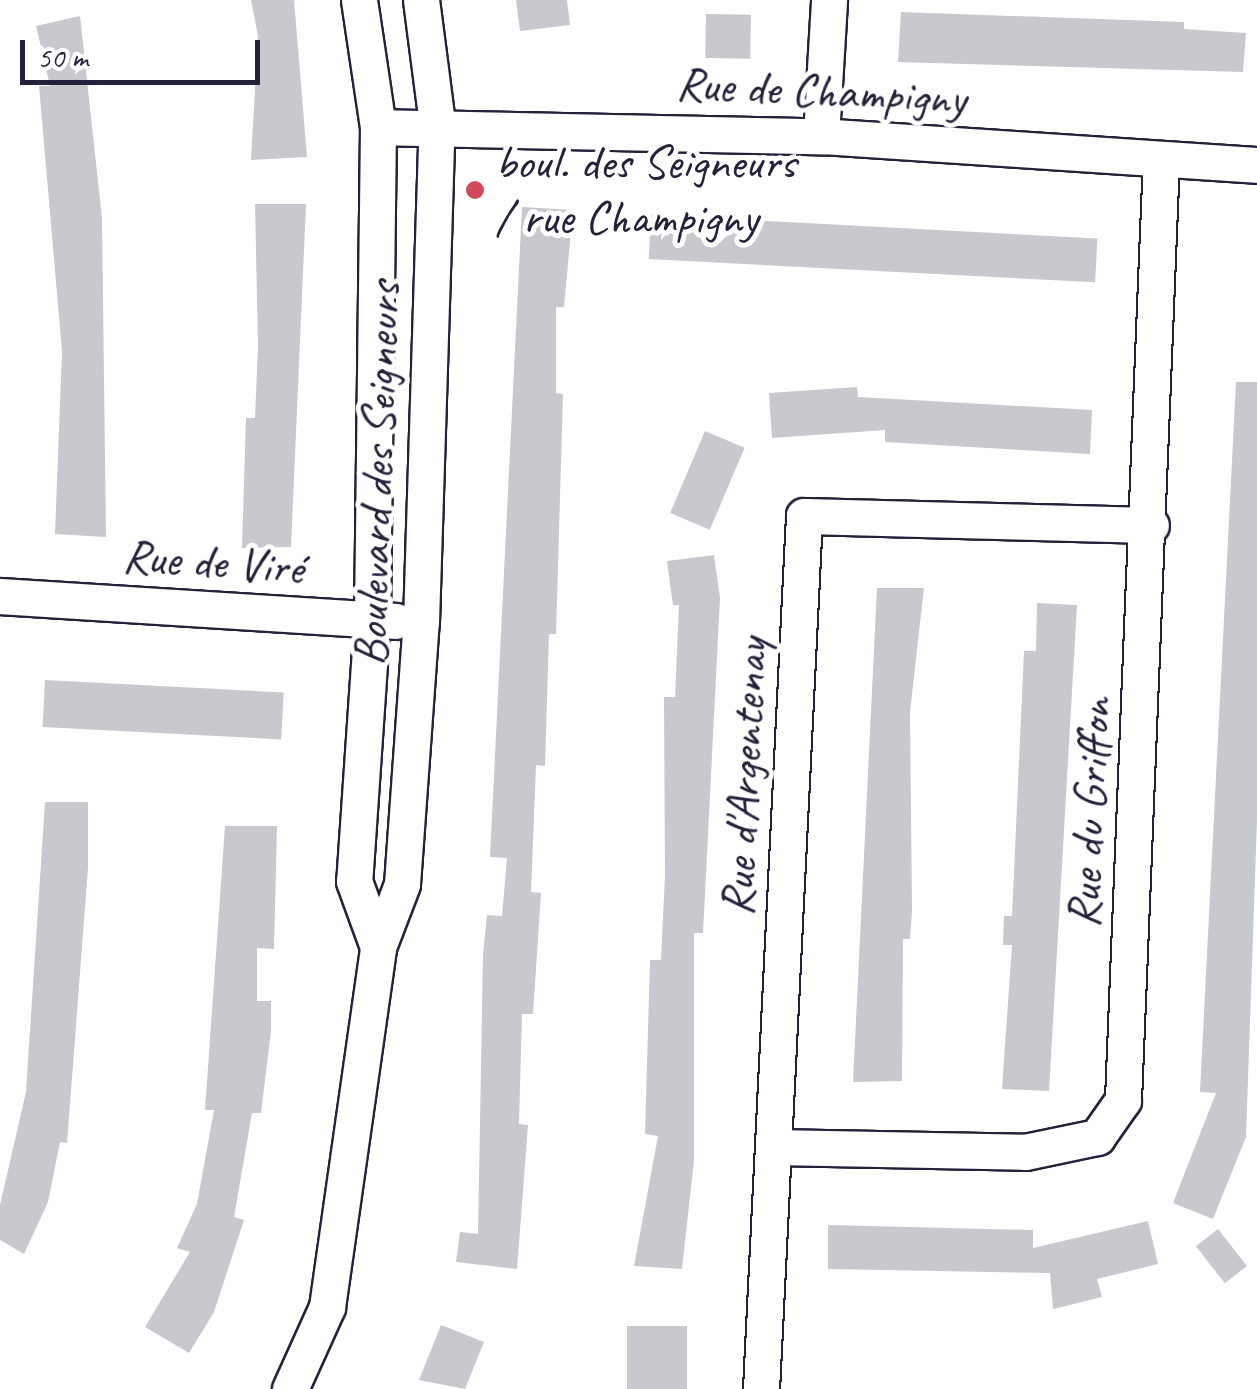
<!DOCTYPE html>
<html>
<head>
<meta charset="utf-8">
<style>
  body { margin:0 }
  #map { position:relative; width:1257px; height:1389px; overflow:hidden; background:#fff; font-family:Caveat,sans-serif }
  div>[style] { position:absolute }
  .building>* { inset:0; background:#c8c8cf; transform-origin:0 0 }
  .roads { filter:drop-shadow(2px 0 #22223b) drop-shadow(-2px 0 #22223b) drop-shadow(0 2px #22223b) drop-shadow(0 -2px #22223b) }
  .minor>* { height:35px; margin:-17.5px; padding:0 17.5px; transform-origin:17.5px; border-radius:17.5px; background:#fff }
  .dots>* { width:28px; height:28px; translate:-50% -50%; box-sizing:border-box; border:5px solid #fff; border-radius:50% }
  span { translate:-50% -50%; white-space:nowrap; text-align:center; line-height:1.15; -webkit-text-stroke:10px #fff; paint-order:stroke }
  .street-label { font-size:48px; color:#22223b }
  .poi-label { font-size:48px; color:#22223b }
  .left { translate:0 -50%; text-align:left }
  .scale { position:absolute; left:20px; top:40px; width:240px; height:45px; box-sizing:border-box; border:5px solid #22223b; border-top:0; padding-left:12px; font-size:30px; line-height:35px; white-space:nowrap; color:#22223b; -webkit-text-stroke:8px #fff; paint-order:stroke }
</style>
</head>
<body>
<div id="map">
  <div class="building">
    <div style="clip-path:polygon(251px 0,294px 0,307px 157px,251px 160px,258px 36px)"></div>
    <div style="clip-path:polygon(516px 0,567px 0,570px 25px,520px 31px)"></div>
    <div style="clip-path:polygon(901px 12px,1184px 22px,1184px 29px,1246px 33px,1243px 72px,898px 62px)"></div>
    <div style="left:706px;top:14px;width:45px;height:44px;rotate:1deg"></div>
    <div style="clip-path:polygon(80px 16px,102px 218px,106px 537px,55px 534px,62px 351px,39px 86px,50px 86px,36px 26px)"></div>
    <div style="clip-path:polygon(255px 204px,306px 204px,291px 547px,242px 548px,246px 418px,255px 418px,258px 346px)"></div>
    <div style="clip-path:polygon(522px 207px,573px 210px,564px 307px,556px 307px,556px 393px,563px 394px,556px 634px,549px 634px,545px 766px,536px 765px,531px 892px,541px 893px,533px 1014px,522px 1014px,519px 1124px,528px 1125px,517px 1269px,456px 1262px,460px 1232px,478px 1234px,483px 955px,487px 915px,502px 916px,507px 858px,490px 857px)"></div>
    <div style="left:651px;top:215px;width:447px;height:44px;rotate:3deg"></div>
    <div style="clip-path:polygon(1236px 382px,1257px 382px,1257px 820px,1246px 1137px,1213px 1219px,1173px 1203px,1216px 1093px,1200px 1092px)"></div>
    <div style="clip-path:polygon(857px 387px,858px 397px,1092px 410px,1090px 454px,885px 442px,885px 430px,772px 438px,769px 393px)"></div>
    <div style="left:705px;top:431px;width:43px;height:89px;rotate:23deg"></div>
    <div style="clip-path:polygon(714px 555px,720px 598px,703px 933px,694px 933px,694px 1161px,682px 1269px,634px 1266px,658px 1136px,645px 1134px,650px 960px,661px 960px,665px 875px,664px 697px,675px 697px,679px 605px,673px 605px,667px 561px)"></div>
    <div style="clip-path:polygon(877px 588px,924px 588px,910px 712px,912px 911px,910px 939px,903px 939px,902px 1081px,853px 1082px)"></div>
    <div style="clip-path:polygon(1037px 603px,1077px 605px,1049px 1091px,1002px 1089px,1012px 945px,1003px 945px,1004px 916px,1012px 916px,1024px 651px,1036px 651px)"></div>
    <div style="left:45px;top:680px;width:239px;height:47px;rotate:3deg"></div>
    <div style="clip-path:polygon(45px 802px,88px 802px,88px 868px,67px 1143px,60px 1142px,48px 1202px,24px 1254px,0 1240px,0 1205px,26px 1092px)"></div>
    <div style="clip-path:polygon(225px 826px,277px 826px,274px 949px,257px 948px,257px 1001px,271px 1001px,271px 1031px,261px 1113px,252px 1113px,234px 1217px,244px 1220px,214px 1312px,189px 1353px,145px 1327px,190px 1252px,177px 1248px,197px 1204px,214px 1110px,205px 1110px)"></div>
    <div style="clip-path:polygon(1148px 1221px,1158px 1264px,1097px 1279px,1102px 1297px,1053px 1309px,1050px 1273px,828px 1269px,828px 1225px,1033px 1230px,1033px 1248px)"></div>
    <div style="left:1218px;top:1229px;width:47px;height:28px;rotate:52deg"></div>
    <div style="clip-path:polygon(441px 1325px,484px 1342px,465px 1389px,419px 1380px)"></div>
    <div style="left:627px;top:1326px;width:60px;height:63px"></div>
  </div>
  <div class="roads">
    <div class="minor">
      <div style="left:359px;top:0;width:128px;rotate:81.5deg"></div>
      <div style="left:378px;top:127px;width:493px;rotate:90.7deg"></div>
      <div style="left:372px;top:620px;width:262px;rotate:93.9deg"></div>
      <div style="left:354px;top:881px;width:70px;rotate:70deg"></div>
      <div style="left:378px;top:127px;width:443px;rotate:1.2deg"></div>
      <div style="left:821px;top:136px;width:437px;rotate:3.8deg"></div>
      <div style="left:821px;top:136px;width:136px;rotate:-86.6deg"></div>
      <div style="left:0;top:596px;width:396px;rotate:3.6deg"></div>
      <div style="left:773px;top:1147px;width:252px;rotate:1.1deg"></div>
      <div style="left:1025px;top:1152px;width:74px;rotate:-11.8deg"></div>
      <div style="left:1097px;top:1137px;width:45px;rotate:-54.9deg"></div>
      <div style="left:1123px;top:1100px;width:942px;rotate:-87.69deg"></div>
      <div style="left:290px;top:1389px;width:90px;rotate:-65.7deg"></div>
      <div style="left:327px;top:1307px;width:364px;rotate:-81.9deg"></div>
      <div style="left:378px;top:947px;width:67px;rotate:-69.1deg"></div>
      <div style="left:402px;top:884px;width:263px;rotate:-85.9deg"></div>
      <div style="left:421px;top:622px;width:499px;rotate:-88.2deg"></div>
      <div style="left:437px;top:123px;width:124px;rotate:-97.4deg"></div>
      <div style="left:761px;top:1389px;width:874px;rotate:-87.18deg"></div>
      <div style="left:804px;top:516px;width:347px;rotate:1.5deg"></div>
    </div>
  </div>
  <div class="dots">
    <div style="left:475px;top:190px;background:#d1495b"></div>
  </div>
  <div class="street-label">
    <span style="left:821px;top:91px;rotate:3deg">Rue de Champigny</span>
    <span style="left:377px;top:474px;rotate:-88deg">Boulevard des Seigneurs</span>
    <span style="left:213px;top:562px;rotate:4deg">Rue de Viré</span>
    <span style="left:744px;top:777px;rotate:-87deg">Rue d'Argentenay</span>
    <span style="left:1089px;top:813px;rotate:-87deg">Rue du Griffon</span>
  </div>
  <div class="poi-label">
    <span class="left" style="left:495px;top:190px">boul. des Seigneurs<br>/ rue Champigny</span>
  </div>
  <div class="scale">50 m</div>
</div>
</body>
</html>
